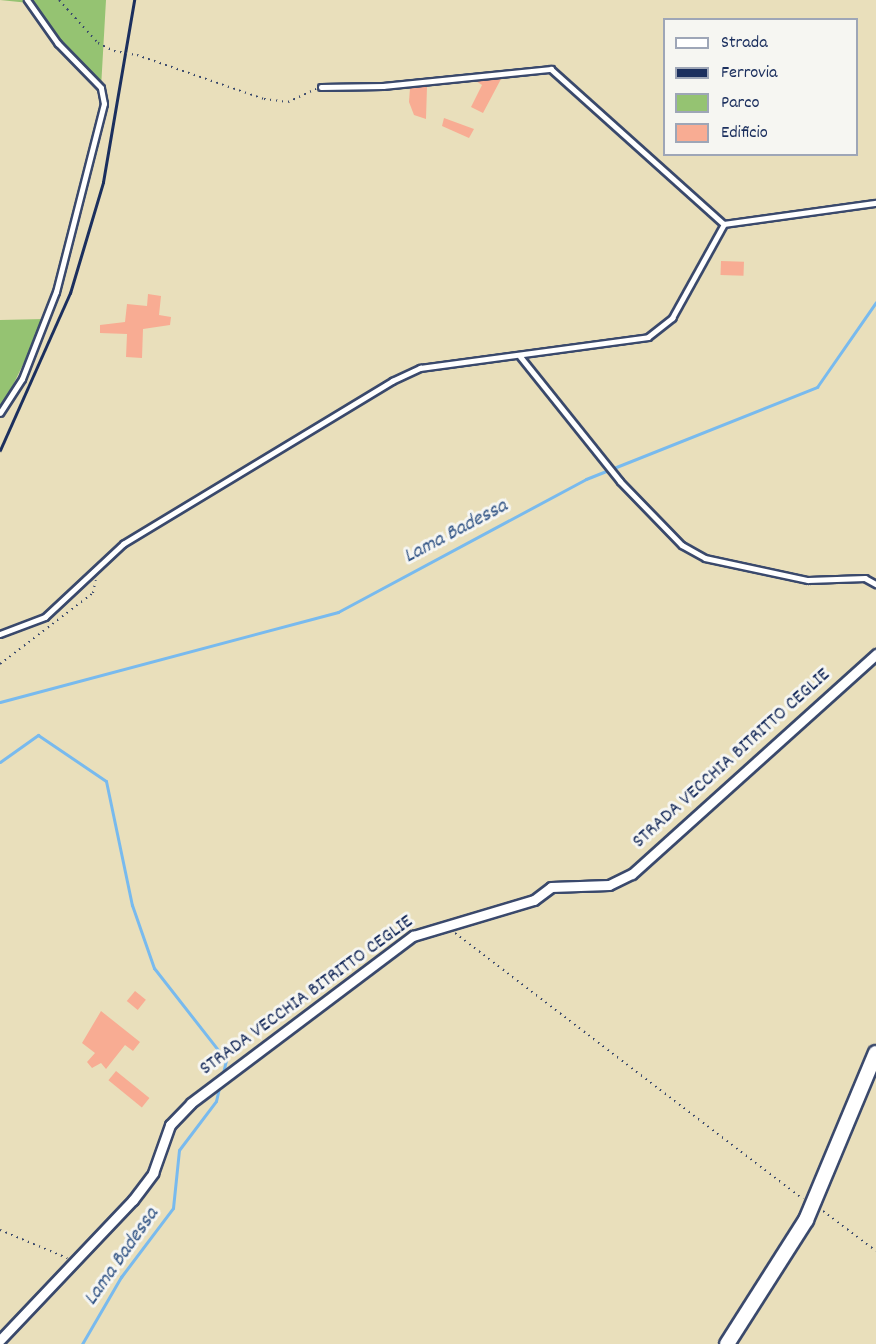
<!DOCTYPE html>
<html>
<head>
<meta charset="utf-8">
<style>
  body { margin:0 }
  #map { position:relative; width:876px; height:1344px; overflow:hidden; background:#e9dfbb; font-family:Dekko,sans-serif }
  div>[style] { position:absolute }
  .green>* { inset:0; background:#95c372 }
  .stream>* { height:3px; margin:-1.5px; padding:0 1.5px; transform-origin:1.5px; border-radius:1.5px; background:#78baee }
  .building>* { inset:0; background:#f8ac93; transform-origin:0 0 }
  .path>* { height:2px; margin-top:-1px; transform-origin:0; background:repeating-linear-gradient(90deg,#3a496c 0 1.5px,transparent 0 6px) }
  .roads { filter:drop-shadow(2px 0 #3a496c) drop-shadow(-2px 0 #3a496c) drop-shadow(0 2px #3a496c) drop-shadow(0 -2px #3a496c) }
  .lane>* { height:4.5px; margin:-2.25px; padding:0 2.25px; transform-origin:2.25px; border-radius:2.25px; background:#fff }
  .street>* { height:9px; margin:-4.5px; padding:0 4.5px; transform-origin:4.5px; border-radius:4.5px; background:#fff }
  .secondary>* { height:14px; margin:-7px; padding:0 7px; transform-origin:7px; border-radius:7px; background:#fff }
  .rail>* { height:3px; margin:-1.5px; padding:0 1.5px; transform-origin:1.5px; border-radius:1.5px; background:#1b2f5e }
  .path-bridge>* { height:2px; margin-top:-1px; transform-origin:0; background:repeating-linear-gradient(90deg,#3a496c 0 1.5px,transparent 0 6px) }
  span { translate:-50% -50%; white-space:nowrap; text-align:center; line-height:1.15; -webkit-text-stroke:6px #f6f6f2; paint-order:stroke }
  .street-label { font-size:20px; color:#1b2f5e }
  .water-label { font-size:21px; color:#375989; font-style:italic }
  .legend { position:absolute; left:663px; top:18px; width:195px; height:138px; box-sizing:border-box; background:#f6f6f2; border:2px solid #9ea6b7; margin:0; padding:8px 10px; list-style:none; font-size:18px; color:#1b2f5e }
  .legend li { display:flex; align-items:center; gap:12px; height:30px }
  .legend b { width:30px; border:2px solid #9ea6b7 }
</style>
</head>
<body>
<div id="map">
  <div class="green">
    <div style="clip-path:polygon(0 0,106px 0,101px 88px,58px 44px,29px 3px)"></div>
    <div style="clip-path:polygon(45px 319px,0 412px,0 320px)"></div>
  </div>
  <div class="stream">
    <div style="left:0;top:702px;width:350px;rotate:-14.9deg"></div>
    <div style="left:338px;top:612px;width:281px;rotate:-28.2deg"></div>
    <div style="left:586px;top:479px;width:249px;rotate:-21.7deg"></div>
    <div style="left:817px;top:387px;width:103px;rotate:-55.2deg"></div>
    <div style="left:0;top:762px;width:47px;rotate:-35.4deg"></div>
    <div style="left:38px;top:735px;width:82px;rotate:34.1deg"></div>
    <div style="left:106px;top:781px;width:127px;rotate:78.2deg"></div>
    <div style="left:132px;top:905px;width:67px;rotate:70.8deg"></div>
    <div style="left:154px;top:968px;width:117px;rotate:52deg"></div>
    <div style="left:226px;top:1060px;width:18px;rotate:103deg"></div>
    <div style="left:82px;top:1344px;width:78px;rotate:-59.8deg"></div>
    <div style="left:121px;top:1277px;width:86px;rotate:-53deg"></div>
    <div style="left:173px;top:1208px;width:58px;rotate:-84.1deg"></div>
    <div style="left:179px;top:1150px;width:61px;rotate:-52.9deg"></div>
    <div style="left:216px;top:1101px;width:17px;rotate:-77deg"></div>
  </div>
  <div class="building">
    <div style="clip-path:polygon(501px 79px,483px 113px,471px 107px,482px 85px,476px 81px)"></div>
    <div style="clip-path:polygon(427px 86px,426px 119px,414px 115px,409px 102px,410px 88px)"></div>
    <div style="clip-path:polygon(444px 118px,474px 129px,469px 138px,442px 126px)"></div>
    <div style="left:721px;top:261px;width:23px;height:14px;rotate:2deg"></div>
    <div style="clip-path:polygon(148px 294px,161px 296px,159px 315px,171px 317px,170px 325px,143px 329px,142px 358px,126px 357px,127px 334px,100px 333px,100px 325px,125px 322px,127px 304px,147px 306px)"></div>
    <div style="left:135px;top:991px;width:14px;height:13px;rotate:39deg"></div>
    <div style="clip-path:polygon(101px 1011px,140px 1042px,133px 1051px,125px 1045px,106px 1069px,101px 1063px,92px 1068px,87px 1062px,95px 1053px,82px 1043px)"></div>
    <div style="left:116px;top:1071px;width:43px;height:12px;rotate:39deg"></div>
  </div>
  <div class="path">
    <div style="left:59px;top:0;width:58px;rotate:47.8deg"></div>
    <div style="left:98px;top:43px;width:18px;rotate:27deg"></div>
    <div style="left:137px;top:55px;width:134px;rotate:19.1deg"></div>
    <div style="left:264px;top:99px;width:24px;rotate:7deg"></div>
    <div style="left:288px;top:102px;width:31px;rotate:-25deg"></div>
    <div style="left:0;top:664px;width:117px;rotate:-37.4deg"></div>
    <div style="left:93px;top:593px;width:13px;rotate:-77deg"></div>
    <div style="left:455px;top:933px;width:438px;rotate:37.4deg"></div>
    <div style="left:823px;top:1211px;width:66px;rotate:37deg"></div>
    <div style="left:0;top:1230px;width:73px;rotate:22.7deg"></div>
  </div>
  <div class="roads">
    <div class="lane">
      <div style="left:321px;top:87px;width:62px;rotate:-0.9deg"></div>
      <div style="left:383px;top:86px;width:169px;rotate:-5.8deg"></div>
      <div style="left:551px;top:69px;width:232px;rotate:41.9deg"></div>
      <div style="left:724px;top:224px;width:153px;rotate:-7.9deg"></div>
      <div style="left:520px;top:356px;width:160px;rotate:51.3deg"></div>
      <div style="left:620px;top:481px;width:89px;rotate:45.9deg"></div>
      <div style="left:682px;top:545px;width:26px;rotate:29deg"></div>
      <div style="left:705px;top:558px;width:105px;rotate:12.1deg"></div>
      <div style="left:808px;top:580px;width:57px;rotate:-2deg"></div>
      <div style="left:865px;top:578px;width:13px;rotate:29deg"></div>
      <div style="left:0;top:413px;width:40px;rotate:-57.1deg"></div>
      <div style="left:22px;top:379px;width:93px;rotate:-68.7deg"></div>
      <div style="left:56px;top:292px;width:194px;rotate:-75.7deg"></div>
      <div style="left:104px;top:104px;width:16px;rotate:-101deg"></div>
      <div style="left:101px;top:88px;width:62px;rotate:-134.3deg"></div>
      <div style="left:58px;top:44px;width:54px;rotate:-125.2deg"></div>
      <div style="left:0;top:634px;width:48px;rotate:-20.7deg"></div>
      <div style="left:45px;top:617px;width:107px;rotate:-43.1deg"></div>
      <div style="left:123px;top:544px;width:315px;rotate:-31.2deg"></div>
      <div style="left:392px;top:381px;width:31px;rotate:-25deg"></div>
      <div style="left:420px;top:368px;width:230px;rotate:-7.7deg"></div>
      <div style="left:648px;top:337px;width:31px;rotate:-38deg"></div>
      <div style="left:672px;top:318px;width:107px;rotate:-61deg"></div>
    </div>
    <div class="street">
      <div style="left:0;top:1340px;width:193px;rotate:-46.5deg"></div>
      <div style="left:133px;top:1200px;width:34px;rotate:-53deg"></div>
      <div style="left:153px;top:1173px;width:51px;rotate:-70.5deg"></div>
      <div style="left:170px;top:1125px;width:30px;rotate:-46deg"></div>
      <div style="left:191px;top:1103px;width:278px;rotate:-37deg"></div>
      <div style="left:413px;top:936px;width:126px;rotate:-16.6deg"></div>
      <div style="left:534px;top:900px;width:21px;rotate:-37deg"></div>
      <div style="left:551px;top:887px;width:58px;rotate:-2deg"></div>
      <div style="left:609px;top:885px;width:25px;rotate:-26deg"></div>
      <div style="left:632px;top:874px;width:329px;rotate:-42deg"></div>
    </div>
    <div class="secondary">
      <div style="left:727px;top:1344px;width:147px;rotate:-57.5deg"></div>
      <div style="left:806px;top:1220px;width:181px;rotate:-67.3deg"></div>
    </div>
  </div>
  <div class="rail">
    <div style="left:0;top:450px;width:172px;rotate:-66deg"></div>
    <div style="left:70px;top:293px;width:116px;rotate:-73.4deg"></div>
    <div style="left:103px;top:182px;width:185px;rotate:-80.3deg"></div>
  </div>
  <div class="path-bridge">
    <div style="left:114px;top:51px;width:23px;rotate:10deg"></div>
  </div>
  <div class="street-label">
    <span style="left:732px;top:759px;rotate:-42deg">STRADA VECCHIA BITRITTO CEGLIE</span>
    <span style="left:307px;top:996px;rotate:-36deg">STRADA VECCHIA BITRITTO CEGLIE</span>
  </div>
  <div class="water-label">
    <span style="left:456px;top:532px;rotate:-28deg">Lama Badessa</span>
    <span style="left:122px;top:1257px;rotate:-55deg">Lama Badessa</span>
  </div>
  <ul class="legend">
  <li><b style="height:8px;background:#fff"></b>Strada</li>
  <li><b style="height:8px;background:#1b2f5e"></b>Ferrovia</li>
  <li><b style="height:16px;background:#95c372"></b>Parco</li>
  <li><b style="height:16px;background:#f8ac93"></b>Edificio</li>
  </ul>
</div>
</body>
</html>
